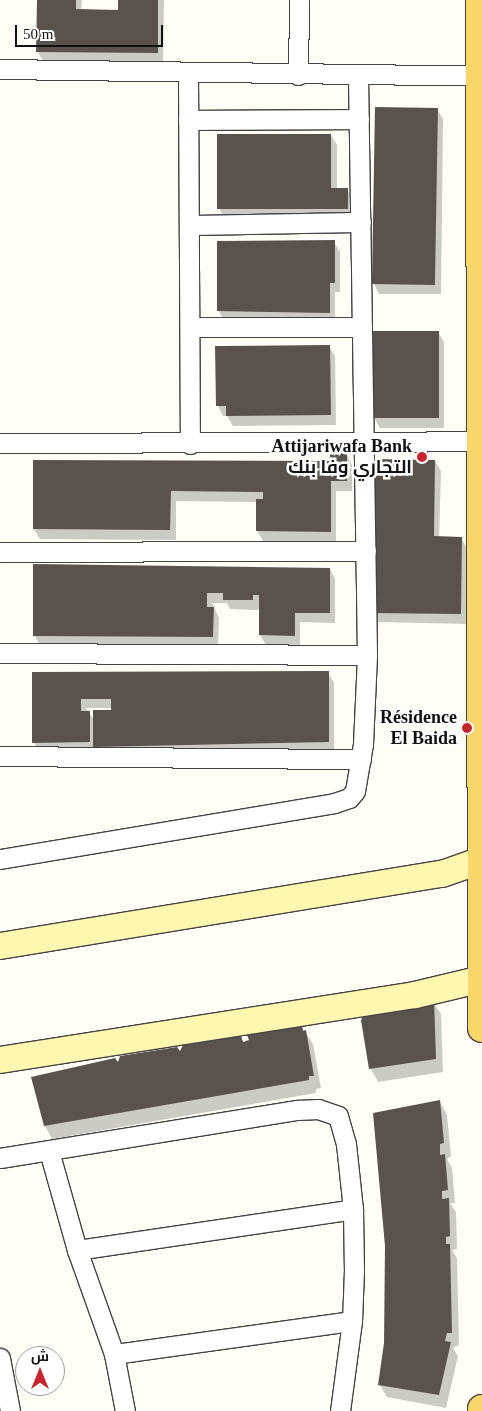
<!DOCTYPE html>
<meta charset="utf-8">
<style>
body{margin:0}
#map{position:relative;width:482px;height:1411px;overflow:hidden;background:#fffdf5;font-family:"Times New Roman",Cairo,serif}
div>[style]{position:absolute}
.shadow>*{inset:0;background:#0003}
.building>*{inset:0;background:#5a524d;transform-origin:0 0}
.roads{filter:drop-shadow(1px 0 #444) drop-shadow(-1px 0 #444) drop-shadow(0 1px #444) drop-shadow(0 -1px #444)}
.street>*{height:19px;margin:-9.5px;padding:0 9.5px;transform-origin:9.5px;border-radius:9.5px;background:#fff}
.secondary>*{height:26px;margin:-13px;padding:0 13px;transform-origin:13px;border-radius:13px;background:#fff6b0}
.primary>*{height:28px;margin:-14px;padding:0 14px;transform-origin:14px;border-radius:14px;background:#f9d66b}
.dots>*{width:14px;height:14px;translate:-50% -50%;box-sizing:border-box;border:2px solid #fff;border-radius:50%}
span{translate:-50% -50%;white-space:nowrap;text-align:center;line-height:1.15;-webkit-text-stroke:5px #fff;paint-order:stroke}
.poi-label{font-size:18px;color:#111;font-weight:700}
.right{translate:-100% -50%;text-align:right}
.north{position:absolute;left:15px;top:1346px;width:50px;height:50px;box-sizing:border-box;background:#fff;border:1px solid #a0a0a0;border-radius:50%;rotate:0deg;font-size:14px;font-weight:700;line-height:20px;text-align:center;color:#111}
.north::after{content:'';display:block;margin:auto;width:18px;height:22px;background:#c4262e;clip-path:polygon(50% 0,100% 100%,50% 72%,0 100%)}
.scale{position:absolute;left:15px;top:25px;width:148px;height:22px;box-sizing:border-box;border:2px solid #111;border-top:0;padding-left:6px;font-size:15px;line-height:18px;white-space:nowrap;color:#111;-webkit-text-stroke:4px #fff;paint-order:stroke}
</style>
<div id="map">
<div class="shadow">
<i style="clip-path:polygon(38px 0,82px 0,81px 11px,119px 11px,119px 0,164px 0,163px 63px,43px 61px,37px 51px)"></i>
<i style="clip-path:polygon(437px 109px,443px 119px,441px 294px,379px 294px,374px 284px)"></i>
<i style="clip-path:polygon(331px 135px,337px 145px,337px 189px,347px 189px,353px 199px,353px 218px,224px 218px,219px 208px)"></i>
<i style="clip-path:polygon(334px 242px,340px 252px,340px 292px,335px 292px,335px 323px,224px 320px,218px 310px)"></i>
<i style="clip-path:polygon(438px 332px,444px 342px,444px 428px,380px 428px,374px 418px)"></i>
<i style="clip-path:polygon(329px 346px,335px 356px,336px 425px,233px 426px,227px 416px,223px 416px,218px 406px,217px 348px)"></i>
<i style="clip-path:polygon(347px 455px,352px 465px,352px 491px,336px 491px,336px 541px,263px 541px,257px 531px,257px 502px,176px 501px,176px 540px,40px 539px,34px 529px,34px 461px,331px 462px)"></i>
<i style="clip-path:polygon(435px 461px,441px 471px,439px 538px,461px 538px,467px 548px,466px 624px,378px 622px,372px 612px)"></i>
<i style="clip-path:polygon(35px 566px,330px 569px,335px 579px,335px 623px,300px 622px,300px 645px,266px 645px,260px 635px,261px 605px,258px 610px,230px 609px,227px 603px,212px 603px,219px 618px,218px 646px,40px 645px,34px 635px)"></i>
<i style="clip-path:polygon(evenodd,33px 673px,328px 673px,334px 683px,334px 751px,39px 752px,34px 742px,33px 673px,86px 708px,112px 708px,112px 711px,94px 720px,86px 708px)"></i>
<i style="clip-path:polygon(433px 1002px,441px 1014px,443px 1072px,378px 1082px,371px 1069px,362px 1020px)"></i>
<i style="clip-path:polygon(301px 1026px,313px 1044px,321px 1088px,316px 1089px,316px 1093px,52px 1139px,45px 1126px,33px 1078px,180px 1053px,241px 1038px,244px 1043px)"></i>
<i style="clip-path:polygon(440px 1102px,447px 1115px,451px 1156px,447px 1159px,452px 1168px,455px 1203px,450px 1203px,456px 1212px,457px 1249px,452px 1250px,457px 1258px,459px 1345px,453px 1348px,458px 1356px,446px 1408px,387px 1397px,379px 1384px)"></i>
</div>
<div class="building">
<i style="clip-path:polygon(37px 0,76px 0,76px 9px,118px 10px,118px 0,158px 0,158px 53px,36px 52px)"></i>
<i style="left:375px;top:107px;width:63px;height:177px;rotate:1deg"></i>
<i style="clip-path:polygon(217px 134px,331px 134px,331px 188px,348px 188px,348px 209px,217px 209px)"></i>
<i style="clip-path:polygon(335px 240px,335px 283px,330px 283px,330px 313px,217px 311px,217px 241px)"></i>
<i style="left:373px;top:331px;width:66px;height:87px"></i>
<i style="clip-path:polygon(330px 345px,331px 415px,226px 416px,226px 406px,216px 406px,215px 346px)"></i>
<i style="clip-path:polygon(330px 453px,347px 453px,347px 481px,331px 481px,331px 532px,256px 531px,256px 499px,263px 499px,263px 492px,171px 491px,170px 530px,33px 529px,33px 460px,330px 461px)"></i>
<i style="clip-path:polygon(373px 459px,435px 460px,434px 536px,462px 537px,461px 614px,371px 613px)"></i>
<i style="clip-path:polygon(33px 564px,330px 568px,330px 613px,295px 613px,295px 636px,259px 635px,259px 595px,253px 595px,253px 600px,223px 600px,223px 593px,207px 593px,207px 607px,214px 607px,213px 637px,33px 636px)"></i>
<i style="clip-path:polygon(329px 671px,329px 742px,93px 747px,93px 710px,111px 710px,111px 699px,81px 699px,81px 711px,90px 711px,90px 742px,32px 743px,32px 672px)"></i>
<i style="clip-path:polygon(434px 1000px,436px 1059px,369px 1069px,361px 1020px,365px 1013px)"></i>
<i style="clip-path:polygon(302px 1025px,303px 1031px,306px 1030px,314px 1076px,309px 1076px,309px 1080px,44px 1126px,31px 1077px,115px 1058px,118px 1062px,120px 1056px,177px 1047px,180px 1051px,183px 1045px,241px 1036px,243px 1042px,249px 1040px,247px 1035px)"></i>
<i style="clip-path:polygon(440px 1100px,444px 1143px,440px 1144px,440px 1155px,445px 1154px,448px 1190px,442px 1191px,442px 1199px,449px 1198px,450px 1236px,446px 1237px,446px 1244px,450px 1244px,452px 1333px,447px 1333px,445px 1341px,451px 1342px,439px 1395px,378px 1385px,384px 1343px,385px 1246px,373px 1113px)"></i>
</div>
<div class="roads">
<div class="street">
<i style="left:0;top:69px;width:480px;rotate:0.8deg"></i>
<i style="left:188px;top:73px;width:371px;rotate:89.7deg"></i>
<i style="left:298px;top:75px;width:75px;rotate:-89.2deg"></i>
<i style="left:188px;top:120px;width:171px;rotate:-0.3deg"></i>
<i style="left:189px;top:225px;width:172px;rotate:-1deg"></i>
<i style="left:190px;top:327px;width:172px"></i>
<i style="left:0;top:443px;width:482px;rotate:-0.2deg"></i>
<i style="left:0;top:552px;width:366px;rotate:-0.2deg"></i>
<i style="left:0;top:653px;width:367px;rotate:0.3deg"></i>
<i style="left:0;top:756px;width:361px;rotate:0.5deg"></i>
<i style="left:0;top:859px;width:339px;rotate:-9.5deg"></i>
<i style="left:334px;top:803px;width:16px;rotate:-18deg"></i>
<i style="left:349px;top:798px;width:9px;rotate:-49deg"></i>
<i style="left:355px;top:791px;width:48px;rotate:-80.3deg"></i>
<i style="left:363px;top:744px;width:89px;rotate:-87.4deg"></i>
<i style="left:367px;top:655px;width:579px;rotate:-90.89deg"></i>
<i style="left:49px;top:1151px;width:103px;rotate:74.2deg"></i>
<i style="left:77px;top:1250px;width:110px;rotate:70.4deg"></i>
<i style="left:114px;top:1354px;width:58px;rotate:79.1deg"></i>
<i style="left:0;top:1158px;width:301px;rotate:-9.2deg"></i>
<i style="left:297px;top:1110px;width:21px;rotate:-3deg"></i>
<i style="left:318px;top:1109px;width:21px;rotate:19deg"></i>
<i style="left:338px;top:1116px;width:29px;rotate:74deg"></i>
<i style="left:346px;top:1144px;width:65px;rotate:83.9deg"></i>
<i style="left:353px;top:1209px;width:61px;rotate:89.1deg"></i>
<i style="left:354px;top:1270px;width:51px;rotate:92.2deg"></i>
<i style="left:352px;top:1321px;width:91px;rotate:97.6deg"></i>
<i style="left:77px;top:1250px;width:279px;rotate:-8.4deg"></i>
<i style="left:114px;top:1354px;width:240px;rotate:-7.9deg"></i>
<i style="left:0;top:1358px;width:54px;rotate:79.3deg"></i>
</div>
<div class="secondary">
<i style="left:0;top:946px;width:448px;rotate:-9.3deg"></i>
<i style="left:442px;top:874px;width:42px;rotate:-19.3deg"></i>
<i style="left:0;top:1060px;width:420px;rotate:-8.9deg"></i>
<i style="left:415px;top:995px;width:69px;rotate:-13.4deg"></i>
</div>
<div class="primary">
<i style="left:480px;top:0;width:1028px;rotate:89.89deg"></i>
<i style="left:482px;top:1411px;width:2px;rotate:-90deg"></i>
</div>
</div>
<div class="dots">
<i style="left:422px;top:457px;background:#c4262e"></i>
<i style="left:467px;top:728px;background:#c4262e"></i>
</div>
<div class="poi-label">
<span class="right" style="left:412px;top:457px">Attijariwafa Bank<br>التجاري وفا بنك</span>
<span class="right" style="left:457px;top:728px">Résidence<br>El Baida</span>
</div>
<div class="north">ش</div>
<div class="scale">50 m</div>
</div>
